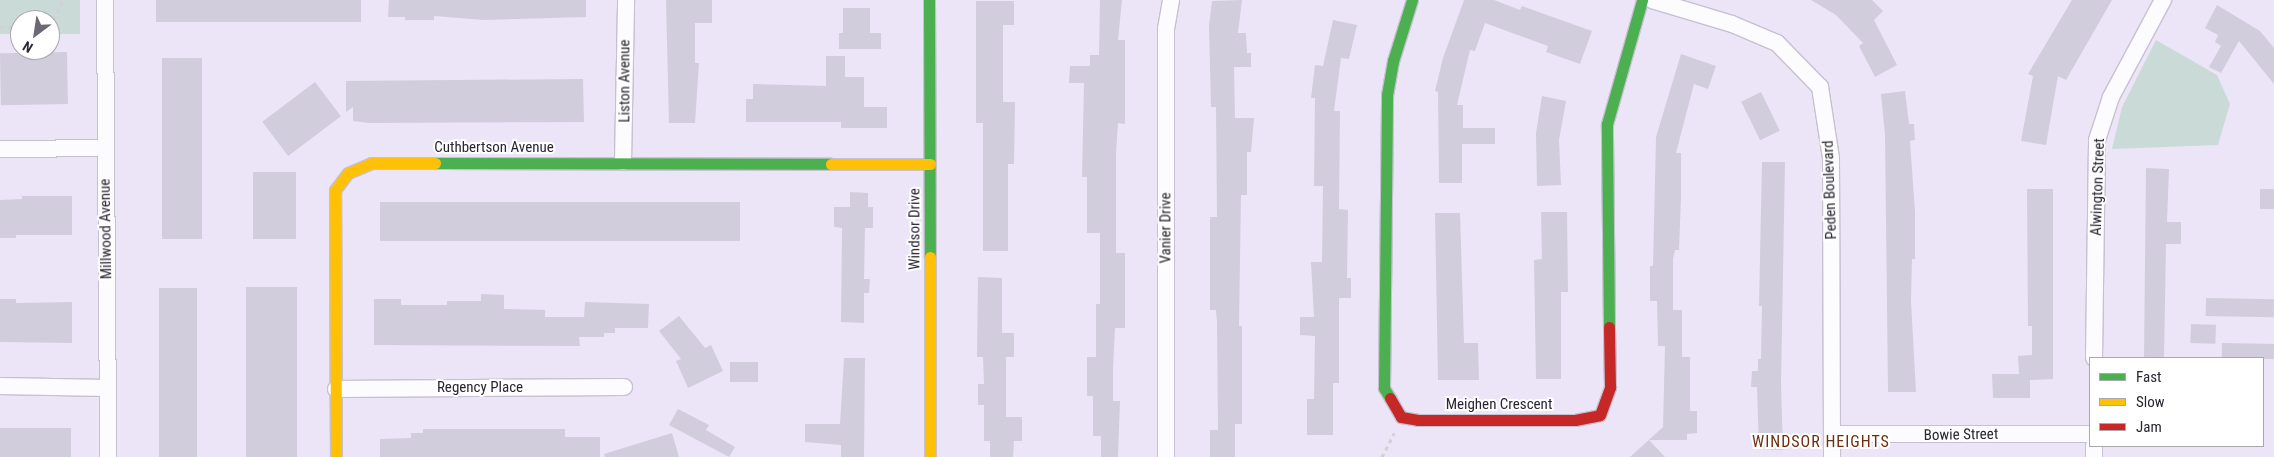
<!DOCTYPE html>
<style>
body{margin:0}
#map{position:relative;width:2274px;height:457px;overflow:hidden;background:#ebe5f7;font-family:"Roboto Condensed",sans-serif}
div>[style]{position:absolute}
.green>*{inset:0;background:#cadbd7}
.building>*{inset:0;background:#d2cddc;transform-origin:0 0}
.path>*{height:3px;margin-top:-1.5px;transform-origin:0;background:repeating-linear-gradient(90deg,#d2d0d5 0 4px,transparent 0 8px)}
.roads{filter:drop-shadow(1px 0 #c6c1d0) drop-shadow(-1px 0 #c6c1d0) drop-shadow(0 1px #c6c1d0) drop-shadow(0 -1px #c6c1d0)}
.street>*{height:16px;margin:-8px;padding:0 8px;transform-origin:8px;border-radius:8px;background:#fcfbfe}
.fast>*{height:11px;margin:-5.5px;padding:0 5.5px;transform-origin:5.5px;border-radius:5.5px;background:#4caf50}
.slow>*{height:11px;margin:-5.5px;padding:0 5.5px;transform-origin:5.5px;border-radius:5.5px;background:#ffc107}
.jam>*{height:11px;margin:-5.5px;padding:0 5.5px;transform-origin:5.5px;border-radius:5.5px;background:#c62828}
span{translate:-50% -50%;white-space:nowrap;text-align:center;line-height:1.15;-webkit-text-stroke:4px #fff;paint-order:stroke}
.street-label{font-size:15px;color:#292531}
.neighbourhood-label{font-size:16px;color:#6d2d0e;letter-spacing:1px}
.legend{position:absolute;left:2089px;top:357px;width:175px;height:90px;box-sizing:border-box;background:#fff;border:1px solid #a9a8ad;margin:0;padding:6px 9px;list-style:none;font-size:15px;color:#292531}
.legend li{display:flex;align-items:center;gap:10px;height:25px}
.legend b{width:25px;border:1px solid #a9a8ad}
.north{position:absolute;left:10px;top:10px;width:50px;height:50px;box-sizing:border-box;background:#fff;border:1px solid #a9a8ad;border-radius:50%;rotate:211deg;font-size:14px;font-weight:700;line-height:20px;text-align:center;color:#292531}
.north::after{content:'';display:block;margin:auto;width:18px;height:22px;background:#6d6876;clip-path:polygon(50% 0,100% 100%,50% 72%,0 100%)}
</style>
<div id="map">
<div class="green">
<i style="clip-path:polygon(0 0,80px 0,80px 34px,50px 34px,50px 20px,20px 20px,20px 34px,0 34px)"></i>
<i style="clip-path:polygon(2156px 40px,2217px 75px,2230px 104px,2218px 145px,2112px 149px,2122px 107px)"></i>
</div>
<div class="building">
<i style="left:156px;top:0;width:205px;height:22px"></i>
<i style="clip-path:polygon(389px 0,586px 0,586px 17px,484px 20px,434px 16px,434px 20px,405px 20px,405px 17px,388px 17px)"></i>
<i style="clip-path:polygon(666px 0,712px 0,712px 23px,695px 23px,695px 63px,699px 63px,695px 123px,669px 123px)"></i>
<i style="clip-path:polygon(1100px 0,1122px 0,1118px 40px,1125px 40px,1125px 124px,1118px 123px,1116px 153px,1116px 253px,1125px 253px,1125px 328px,1115px 328px,1113px 369px,1113px 401px,1120px 401px,1118px 457px,1101px 457px,1101px 436px,1093px 436px,1093px 396px,1087px 396px,1087px 357px,1096px 357px,1096px 304px,1100px 304px,1100px 233px,1087px 233px,1087px 177px,1082px 177px,1084px 83px,1069px 83px,1070px 66px,1090px 66px,1090px 55px,1099px 55px)"></i>
<i style="clip-path:polygon(1242px 0,1238px 33px,1246px 33px,1247px 53px,1251px 53px,1251px 67px,1234px 67px,1235px 118px,1254px 118px,1251px 152px,1247px 152px,1247px 195px,1241px 195px,1239px 326px,1242px 326px,1242px 424px,1235px 424px,1235px 457px,1210px 457px,1210px 430px,1218px 430px,1217px 322px,1216px 310px,1210px 310px,1210px 217px,1217px 217px,1216px 107px,1211px 107px,1209px 26px,1212px 1px)"></i>
<i style="clip-path:polygon(1464px 0,1494px 0,1520px 10px,1522px 6px,1592px 31px,1580px 64px,1546px 52px,1548px 46px,1485px 23px,1475px 51px,1470px 50px,1457px 105px,1463px 105px,1463px 128px,1495px 128px,1495px 144px,1462px 144px,1462px 183px,1439px 183px,1438px 92px,1435px 91px,1443px 58px)"></i>
<i style="clip-path:polygon(1811px 0,1872px 0,1883px 11px,1874px 20px,1897px 65px,1875px 77px,1859px 46px,1863px 43px,1836px 15px)"></i>
<i style="clip-path:polygon(2072px 0,2112px 0,2066px 80px,2058px 76px,2046px 145px,2021px 141px,2033px 76px,2028px 74px)"></i>
<i style="clip-path:polygon(976px 1px,1014px 1px,1014px 25px,1003px 25px,1003px 102px,1015px 102px,1014px 164px,1008px 164px,1008px 251px,983px 251px,983px 123px,976px 123px)"></i>
<i style="clip-path:polygon(2217px 5px,2260px 31px,2274px 48px,2274px 84px,2239px 41px,2221px 73px,2209px 67px,2221px 46px,2215px 42px,2218px 35px,2205px 28px)"></i>
<i style="clip-path:polygon(843px 8px,870px 8px,870px 33px,881px 33px,881px 49px,839px 49px,839px 33px,843px 33px)"></i>
<i style="clip-path:polygon(1333px 20px,1357px 25px,1349px 59px,1341px 58px,1334px 111px,1340px 111px,1339px 209px,1348px 210px,1347px 278px,1351px 278px,1351px 298px,1339px 298px,1339px 383px,1333px 383px,1333px 435px,1307px 435px,1307px 399px,1314px 399px,1315px 336px,1300px 335px,1300px 317px,1314px 317px,1311px 262px,1322px 262px,1323px 186px,1314px 186px,1315px 98px,1311px 98px,1315px 65px,1323px 66px)"></i>
<i style="left:67px;top:52px;width:52px;height:67px;rotate:89deg"></i>
<i style="clip-path:polygon(1681px 54px,1716px 66px,1708px 89px,1694px 84px,1676px 153px,1681px 153px,1681px 197px,1679px 250px,1675px 250px,1673px 259px,1673px 310px,1682px 310px,1682px 357px,1690px 357px,1690px 411px,1697px 411px,1697px 433px,1687px 434px,1687px 440px,1649px 440px,1665px 457px,1630px 457px,1663px 427px,1665px 346px,1658px 346px,1657px 301px,1650px 301px,1650px 266px,1653px 266px,1656px 137px)"></i>
<i style="clip-path:polygon(826px 56px,845px 56px,845px 77px,864px 77px,864px 107px,887px 107px,887px 128px,841px 128px,841px 122px,746px 122px,746px 99px,753px 99px,753px 84px,826px 86px)"></i>
<i style="left:162px;top:58px;width:40px;height:181px"></i>
<i style="clip-path:polygon(583px 79px,584px 122px,369px 123px,353px 121px,353px 107px,346px 112px,346px 81px)"></i>
<i style="left:315px;top:82px;width:43px;height:66px;rotate:53deg"></i>
<i style="clip-path:polygon(1905px 91px,1909px 124px,1914px 124px,1915px 140px,1910px 141px,1915px 212px,1915px 259px,1912px 259px,1911px 301px,1916px 392px,1888px 392px,1885px 135px,1881px 94px)"></i>
<i style="left:1761px;top:92px;width:43px;height:22px;rotate:64deg"></i>
<i style="clip-path:polygon(1542px 96px,1566px 101px,1559px 140px,1561px 185px,1537px 186px,1536px 133px)"></i>
<i style="clip-path:polygon(1762px 162px,1785px 162px,1781px 384px,1783px 450px,1759px 449px,1757px 387px,1751px 387px,1752px 371px,1758px 371px,1758px 359px,1761px 359px,1762px 306px,1759px 306px)"></i>
<i style="clip-path:polygon(2146px 168px,2169px 169px,2167px 222px,2181px 222px,2181px 244px,2166px 244px,2164px 358px,2144px 358px)"></i>
<i style="left:253px;top:172px;width:43px;height:67px"></i>
<i style="clip-path:polygon(2027px 189px,2053px 189px,2053px 379px,2030px 380px,2030px 398px,1993px 398px,1992px 374px,2019px 374px,2018px 356px,2032px 355px,2032px 326px,2028px 326px)"></i>
<i style="left:2260px;top:189px;width:14px;height:20px"></i>
<i style="clip-path:polygon(850px 192px,868px 193px,868px 207px,873px 207px,873px 228px,865px 228px,864px 279px,870px 279px,869px 293px,864px 293px,864px 323px,841px 322px,842px 228px,834px 227px,834px 207px,850px 207px)"></i>
<i style="clip-path:polygon(22px 196px,72px 196px,72px 235px,16px 235px,16px 238px,0 238px,0 200px,22px 199px)"></i>
<i style="left:740px;top:202px;width:39px;height:360px;rotate:90deg"></i>
<i style="clip-path:polygon(1541px 212px,1567px 212px,1568px 292px,1561px 292px,1561px 379px,1536px 379px,1534px 260px,1542px 259px)"></i>
<i style="clip-path:polygon(1435px 213px,1460px 213px,1464px 343px,1478px 343px,1479px 380px,1438px 380px)"></i>
<i style="clip-path:polygon(978px 277px,1002px 278px,1002px 333px,1014px 333px,1014px 357px,1006px 357px,1006px 417px,1022px 417px,1022px 441px,1014px 441px,1013px 457px,990px 457px,990px 441px,984px 441px,984px 405px,978px 405px,978px 384px,984px 384px,983px 357px,977px 357px)"></i>
<i style="left:246px;top:287px;width:51px;height:170px"></i>
<i style="left:159px;top:288px;width:38px;height:169px"></i>
<i style="clip-path:polygon(481px 294px,504px 295px,504px 309px,545px 310px,545px 317px,584px 317px,585px 302px,649px 304px,648px 328px,615px 328px,615px 333px,604px 333px,604px 337px,579px 337px,580px 346px,374px 345px,374px 299px,401px 299px,401px 305px,447px 305px,447px 301px,481px 301px)"></i>
<i style="left:2206px;top:298px;width:68px;height:18px;rotate:1deg"></i>
<i style="clip-path:polygon(0 299px,16px 299px,16px 303px,72px 302px,72px 343px,0 342px)"></i>
<i style="clip-path:polygon(679px 316px,705px 348px,711px 345px,723px 371px,688px 388px,676px 361px,681px 359px,659px 331px)"></i>
<i style="left:2191px;top:324px;width:25px;height:19px;rotate:2deg"></i>
<i style="left:2222px;top:343px;width:52px;height:15px;rotate:1deg"></i>
<i style="clip-path:polygon(844px 358px,865px 358px,864px 457px,841px 457px,841px 445px,805px 442px,805px 424px,840px 424px)"></i>
<i style="left:730px;top:362px;width:28px;height:20px"></i>
<i style="clip-path:polygon(678px 409px,709px 425px,706px 430px,735px 447px,729px 457px,669px 425px)"></i>
<i style="left:0;top:428px;width:71px;height:29px"></i>
<i style="clip-path:polygon(423px 429px,565px 429px,565px 437px,600px 437px,600px 457px,380px 457px,380px 439px,411px 438px,411px 433px,423px 433px)"></i>
<i style="clip-path:polygon(672px 433px,679px 457px,605px 457px,604px 454px)"></i>
</div>
<div class="path">
<i style="left:0;top:27px;width:20px"></i>
<i style="left:50px;top:27px;width:30px;rotate:-64deg"></i>
<i style="left:1382px;top:457px;width:27px;rotate:-63deg"></i>
</div>
<div class="roads">
<div class="street">
<i style="left:105px;top:0;width:457px;rotate:89.6deg"></i>
<i style="left:1652px;top:0;width:84px;rotate:16.7deg"></i>
<i style="left:1732px;top:24px;width:49px;rotate:22.9deg"></i>
<i style="left:1777px;top:43px;width:62px;rotate:45.7deg"></i>
<i style="left:1820px;top:87px;width:72px;rotate:81.2deg"></i>
<i style="left:1831px;top:158px;width:299px;rotate:89.8deg"></i>
<i style="left:0;top:149px;width:105px;rotate:-0.5deg"></i>
<i style="left:623px;top:162px;width:162px;rotate:-88.9deg"></i>
<i style="left:2094px;top:358px;width:218px;rotate:-89.2deg"></i>
<i style="left:2097px;top:140px;width:45px;rotate:-72deg"></i>
<i style="left:2111px;top:97px;width:110px;rotate:-61.8deg"></i>
<i style="left:0;top:386px;width:107px;rotate:1.1deg"></i>
<i style="left:336px;top:389px;width:288px;rotate:-0.4deg"></i>
<i style="left:1832px;top:434px;width:258px"></i>
<i style="left:2094px;top:446px;width:11px;rotate:90deg"></i>
<i style="left:1166px;top:457px;width:428px;rotate:-90deg"></i>
<i style="left:1166px;top:29px;width:29px;rotate:-80deg"></i>
</div>
<div class="fast">
<i style="left:929px;top:0;width:257px;rotate:89.8deg"></i>
<i style="left:435px;top:163px;width:396px;rotate:0.1deg"></i>
<i style="left:1609px;top:327px;width:203px;rotate:-90.6deg"></i>
<i style="left:1607px;top:124px;width:129px;rotate:-74.2deg"></i>
<i style="left:1390px;top:398px;width:12px;rotate:-121deg"></i>
<i style="left:1384px;top:388px;width:293px;rotate:-89.4deg"></i>
<i style="left:1387px;top:95px;width:35px;rotate:-80deg"></i>
<i style="left:1393px;top:61px;width:64px;rotate:-72.7deg"></i>
</div>
<div class="slow">
<i style="left:831px;top:164px;width:99px"></i>
<i style="left:930px;top:257px;width:200px;rotate:90deg"></i>
<i style="left:336px;top:457px;width:267px;rotate:-90.2deg"></i>
<i style="left:335px;top:190px;width:21px;rotate:-53deg"></i>
<i style="left:348px;top:173px;width:25px;rotate:-23deg"></i>
<i style="left:371px;top:163px;width:64px"></i>
</div>
<div class="jam">
<i style="left:1390px;top:398px;width:22px;rotate:60deg"></i>
<i style="left:1401px;top:417px;width:17px;rotate:10deg"></i>
<i style="left:1418px;top:420px;width:157px"></i>
<i style="left:1575px;top:420px;width:25px;rotate:-11deg"></i>
<i style="left:1600px;top:415px;width:30px;rotate:-70deg"></i>
<i style="left:1610px;top:387px;width:60px;rotate:-91deg"></i>
</div>
</div>
<div class="street-label">
<span style="left:625px;top:81px;rotate:-90deg">Liston Avenue</span>
<span style="left:494px;top:148px">Cuthbertson Avenue</span>
<span style="left:2098px;top:187px;rotate:-88deg">Alwington Street</span>
<span style="left:1830px;top:190px;rotate:-92deg">Peden Boulevard</span>
<span style="left:1166px;top:228px;rotate:-90deg">Vanier Drive</span>
<span style="left:106px;top:229px;rotate:-91deg">Millwood Avenue</span>
<span style="left:915px;top:229px;rotate:-90deg">Windsor Drive</span>
<span style="left:480px;top:388px">Regency Place</span>
<span style="left:1499px;top:405px">Meighen Crescent</span>
<span style="left:1961px;top:435px;rotate:-1deg">Bowie Street</span>
</div>
<div class="neighbourhood-label">
<span style="left:1821px;top:442px">WINDSOR HEIGHTS</span>
</div>
<ul class="legend">
<li><b style="height:6px;background:#4caf50"></b>Fast</li>
<li><b style="height:6px;background:#ffc107"></b>Slow</li>
<li><b style="height:6px;background:#c62828"></b>Jam</li>
</ul>
<div class="north">N</div>
</div>
